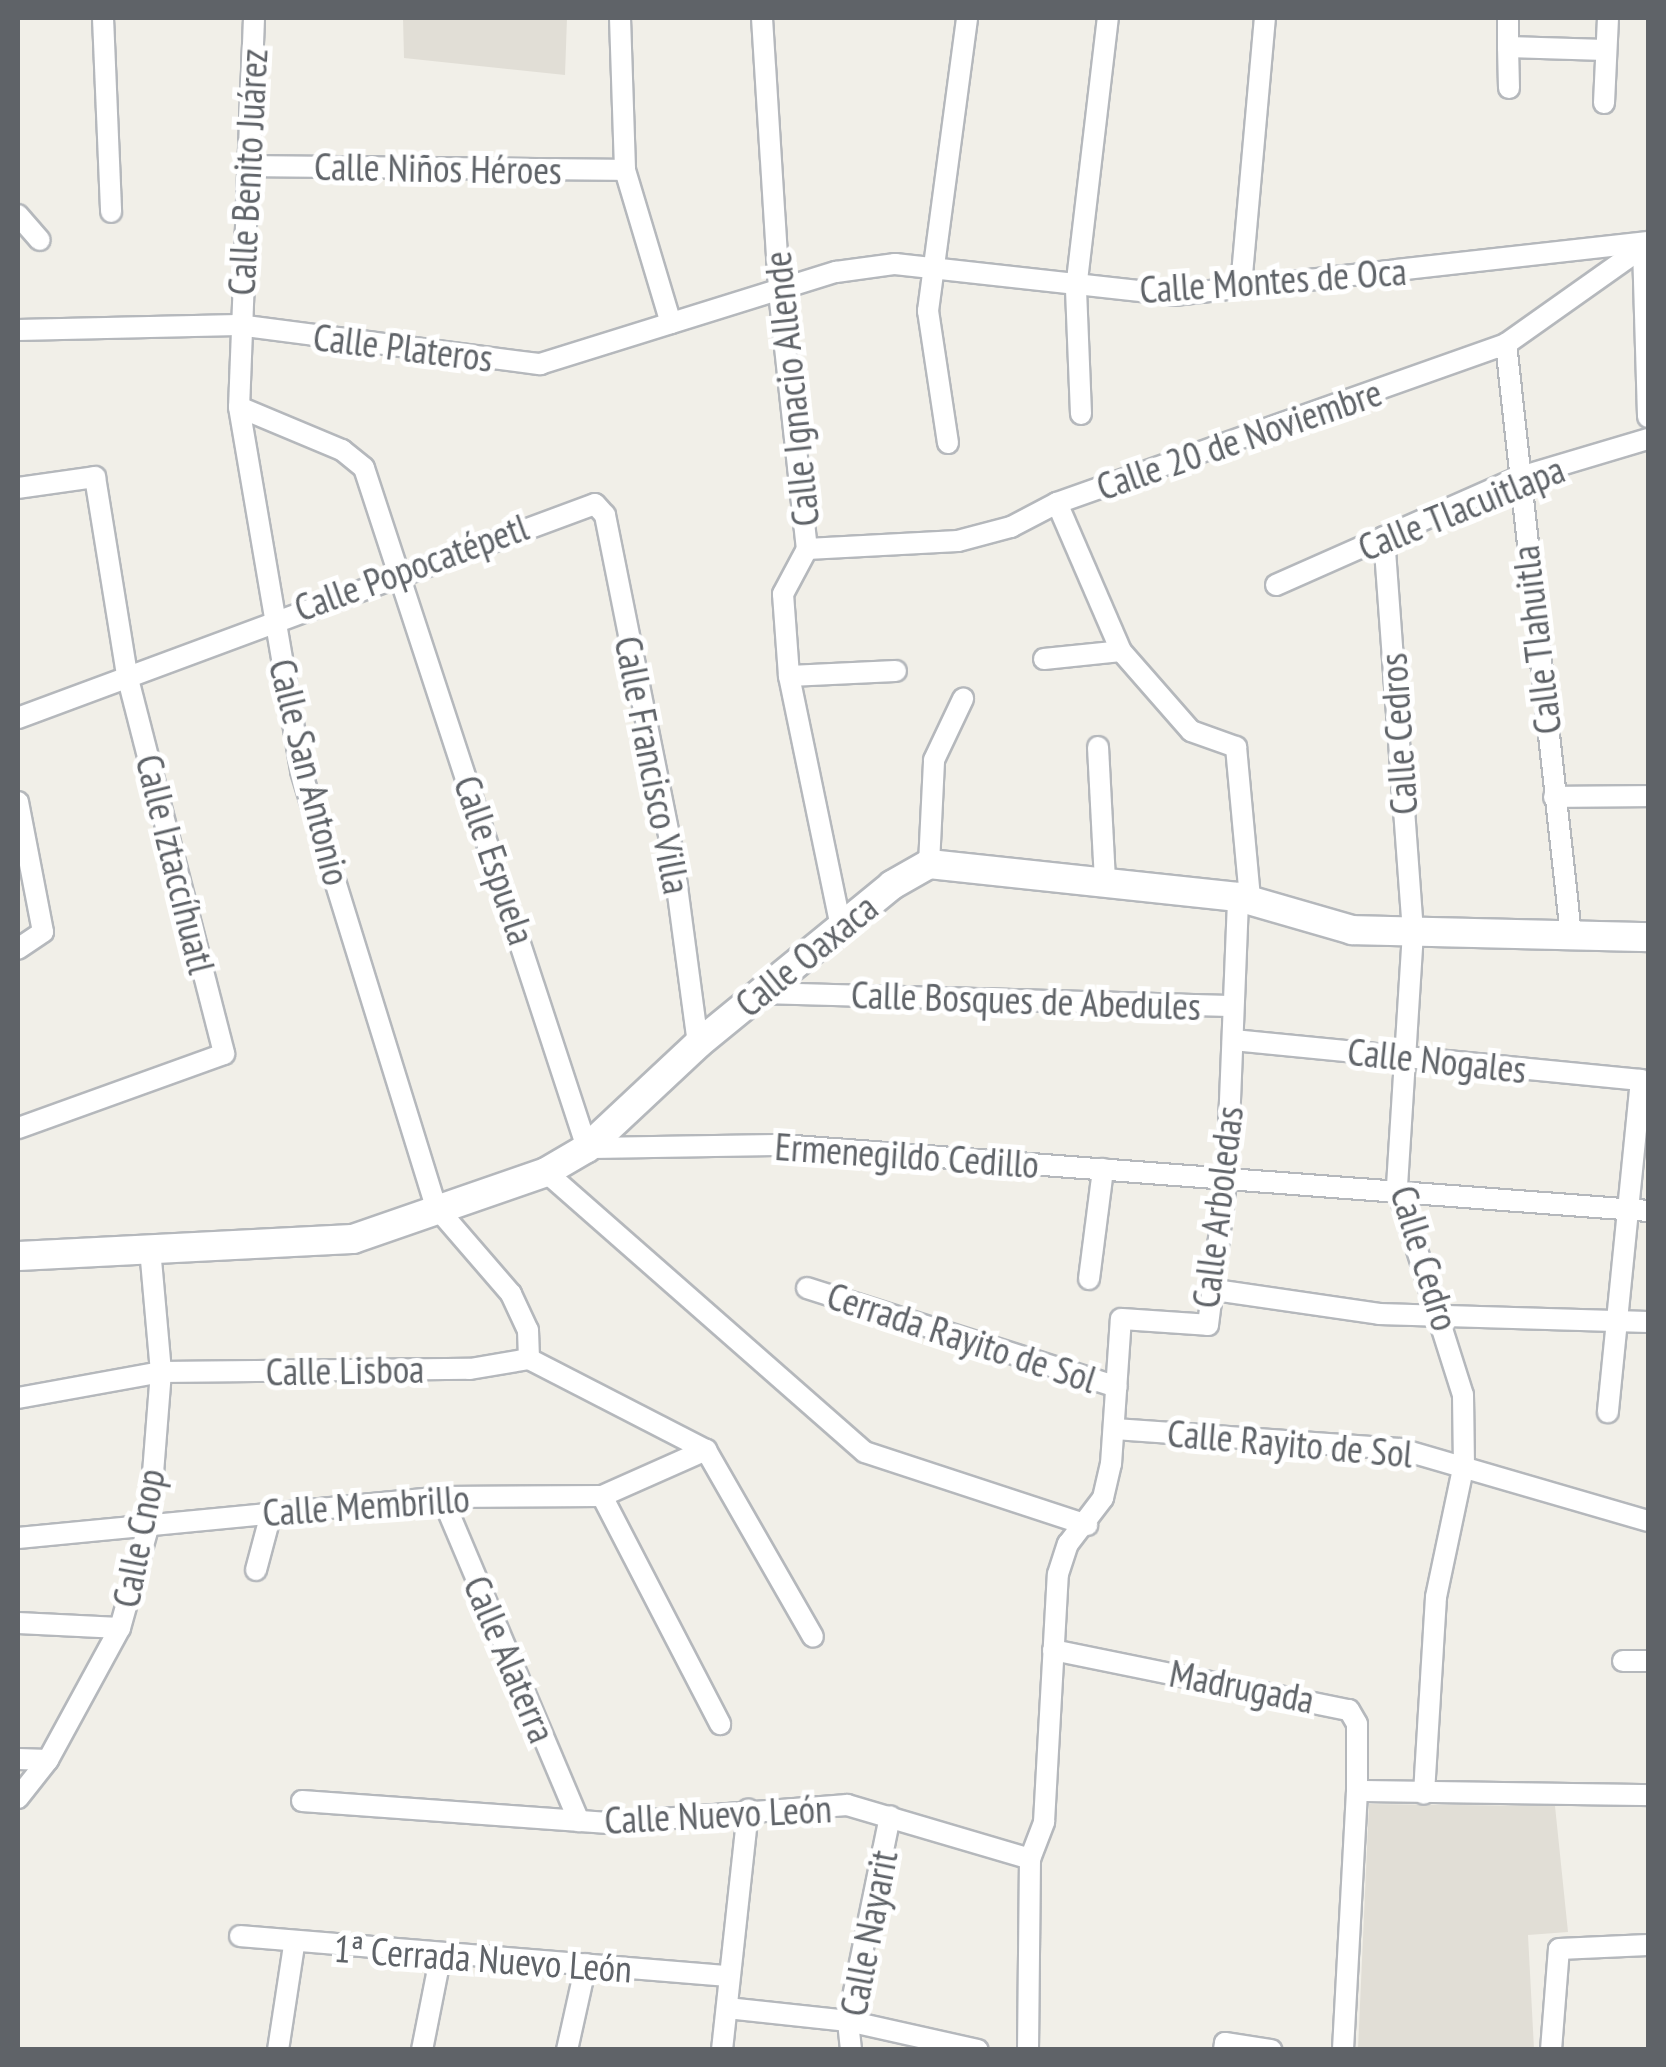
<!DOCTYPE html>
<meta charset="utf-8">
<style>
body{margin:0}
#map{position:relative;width:1666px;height:2067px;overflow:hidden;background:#f1efe8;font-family:"PT Sans Narrow",sans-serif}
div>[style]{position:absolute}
.education>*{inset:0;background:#e1ded6}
.roads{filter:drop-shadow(2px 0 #b5b8bc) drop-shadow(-2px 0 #b5b8bc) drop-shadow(0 2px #b5b8bc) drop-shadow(0 -2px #b5b8bc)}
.street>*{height:20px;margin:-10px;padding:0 10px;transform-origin:10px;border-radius:10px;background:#fff}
.secondary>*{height:28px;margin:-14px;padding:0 14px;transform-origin:14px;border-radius:14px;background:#fff}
span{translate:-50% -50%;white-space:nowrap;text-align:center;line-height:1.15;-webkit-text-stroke:10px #fff;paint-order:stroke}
.street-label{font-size:38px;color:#5f6368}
.frame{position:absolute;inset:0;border:20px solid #5f6368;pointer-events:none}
</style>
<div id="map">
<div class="education">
<i style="clip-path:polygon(403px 18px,567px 18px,565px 75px,404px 58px)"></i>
<i style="clip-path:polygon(1369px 1804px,1555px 1806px,1568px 1932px,1528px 1935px,1534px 2049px,1358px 2049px)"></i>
</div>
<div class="roads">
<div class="street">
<i style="left:103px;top:18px;width:194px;rotate:87.6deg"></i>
<i style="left:254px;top:18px;width:389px;rotate:92.2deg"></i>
<i style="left:239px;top:407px;width:369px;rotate:80.3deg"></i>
<i style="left:301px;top:771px;width:456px;rotate:72.8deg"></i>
<i style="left:436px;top:1207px;width:115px;rotate:49.2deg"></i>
<i style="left:511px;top:1294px;width:40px;rotate:65deg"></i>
<i style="left:528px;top:1330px;width:29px;rotate:88deg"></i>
<i style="left:529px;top:1359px;width:199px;rotate:27.2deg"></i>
<i style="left:620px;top:18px;width:152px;rotate:88.1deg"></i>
<i style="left:625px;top:170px;width:160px;rotate:73.3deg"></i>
<i style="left:762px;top:18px;width:275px;rotate:86.4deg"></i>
<i style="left:779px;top:292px;width:259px;rotate:83.8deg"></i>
<i style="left:807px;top:549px;width:51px;rotate:118.1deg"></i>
<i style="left:783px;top:594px;width:82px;rotate:85.8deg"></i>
<i style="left:789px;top:676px;width:257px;rotate:78.3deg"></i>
<i style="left:1508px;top:47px;width:29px;rotate:-90deg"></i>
<i style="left:1509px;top:88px;width:41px;rotate:-91.4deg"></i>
<i style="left:1508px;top:47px;width:97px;rotate:1.8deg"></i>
<i style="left:1604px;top:103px;width:85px;rotate:-87.3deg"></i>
<i style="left:251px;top:166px;width:374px;rotate:0.6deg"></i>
<i style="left:18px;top:215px;width:33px;rotate:49deg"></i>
<i style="left:1643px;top:247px;width:170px;rotate:88.3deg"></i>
<i style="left:1241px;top:286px;width:269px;rotate:-84.9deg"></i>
<i style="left:18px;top:330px;width:220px;rotate:-1.3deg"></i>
<i style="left:238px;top:325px;width:305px;rotate:7.4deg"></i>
<i style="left:540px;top:364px;width:310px;rotate:-17.3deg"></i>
<i style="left:836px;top:272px;width:60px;rotate:-7.7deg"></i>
<i style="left:895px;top:264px;width:281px;rotate:6.3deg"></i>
<i style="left:1174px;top:295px;width:477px;rotate:-6.4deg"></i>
<i style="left:1506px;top:344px;width:595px;rotate:83.72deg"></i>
<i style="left:239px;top:407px;width:112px;rotate:22.7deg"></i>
<i style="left:342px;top:450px;width:28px;rotate:39deg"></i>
<i style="left:364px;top:468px;width:716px;rotate:71.84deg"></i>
<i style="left:587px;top:1148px;width:194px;rotate:-0.9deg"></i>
<i style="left:781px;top:1145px;width:870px;rotate:4.35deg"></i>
<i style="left:1081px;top:414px;width:125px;rotate:-92.3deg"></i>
<i style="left:1076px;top:289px;width:273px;rotate:-83.3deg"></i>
<i style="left:948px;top:443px;width:134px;rotate:-98.6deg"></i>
<i style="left:928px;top:311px;width:296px;rotate:-82.4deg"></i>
<i style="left:18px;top:488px;width:78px;rotate:-8.1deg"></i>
<i style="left:95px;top:477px;width:201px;rotate:80.8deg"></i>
<i style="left:127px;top:675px;width:391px;rotate:75.6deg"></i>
<i style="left:224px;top:1054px;width:219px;rotate:160.2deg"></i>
<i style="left:1057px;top:503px;width:161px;rotate:66.6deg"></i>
<i style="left:1121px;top:651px;width:106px;rotate:48.8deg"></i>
<i style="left:1191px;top:731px;width:48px;rotate:19.6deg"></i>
<i style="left:1236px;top:747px;width:153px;rotate:84.7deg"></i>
<i style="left:1384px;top:537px;width:396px;rotate:85.8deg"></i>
<i style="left:1413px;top:932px;width:256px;rotate:93.6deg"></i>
<i style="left:1397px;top:1187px;width:218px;rotate:72.4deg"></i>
<i style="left:1463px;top:1395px;width:69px;rotate:89.2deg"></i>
<i style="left:1464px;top:1464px;width:136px;rotate:101.9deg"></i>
<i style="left:1436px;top:1597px;width:197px;rotate:93.5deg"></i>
<i style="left:807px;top:549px;width:151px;rotate:-3deg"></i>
<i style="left:958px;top:541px;width:55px;rotate:-14.8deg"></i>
<i style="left:1011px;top:527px;width:52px;rotate:-27.6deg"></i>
<i style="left:1057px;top:503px;width:476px;rotate:-19.5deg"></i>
<i style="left:1506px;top:344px;width:163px;rotate:-35.3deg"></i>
<i style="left:1276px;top:585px;width:264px;rotate:-23.9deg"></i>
<i style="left:1517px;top:478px;width:137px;rotate:-16.6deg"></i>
<i style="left:1044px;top:659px;width:77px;rotate:-5.9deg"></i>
<i style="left:789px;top:676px;width:107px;rotate:-2.7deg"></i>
<i style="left:18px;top:718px;width:615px;rotate:-20.35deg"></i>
<i style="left:595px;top:504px;width:15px;rotate:48deg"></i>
<i style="left:605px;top:515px;width:341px;rotate:78.7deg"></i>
<i style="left:672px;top:849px;width:197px;rotate:82.4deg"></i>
<i style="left:1098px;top:747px;width:133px;rotate:87deg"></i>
<i style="left:1554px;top:797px;width:94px;rotate:-0.6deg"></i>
<i style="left:18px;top:802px;width:132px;rotate:79.1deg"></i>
<i style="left:43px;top:932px;width:30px;rotate:146deg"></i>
<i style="left:929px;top:864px;width:104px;rotate:-87.2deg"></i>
<i style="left:934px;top:760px;width:68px;rotate:-64.6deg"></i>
<i style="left:762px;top:993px;width:467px;rotate:1.6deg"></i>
<i style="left:1233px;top:1040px;width:410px;rotate:5.6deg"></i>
<i style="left:1641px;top:1080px;width:334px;rotate:95.7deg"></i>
<i style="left:546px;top:1172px;width:424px;rotate:41.3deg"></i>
<i style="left:865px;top:1452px;width:234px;rotate:18.2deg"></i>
<i style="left:1089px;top:1279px;width:111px;rotate:-82.7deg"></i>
<i style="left:807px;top:1288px;width:325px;rotate:17.7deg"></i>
<i style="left:1215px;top:1290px;width:166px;rotate:8.3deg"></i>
<i style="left:1379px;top:1314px;width:269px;rotate:1.7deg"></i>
<i style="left:18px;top:1398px;width:145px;rotate:-10.3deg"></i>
<i style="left:161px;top:1372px;width:309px;rotate:-0.6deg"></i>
<i style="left:470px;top:1369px;width:60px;rotate:-9.6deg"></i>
<i style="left:1114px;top:1429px;width:287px;rotate:4deg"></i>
<i style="left:1400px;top:1449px;width:258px;rotate:16.2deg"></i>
<i style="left:706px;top:1450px;width:215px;rotate:60.2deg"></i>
<i style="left:602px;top:1496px;width:257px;rotate:62.6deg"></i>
<i style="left:442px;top:1497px;width:352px;rotate:67.1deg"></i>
<i style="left:18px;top:1538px;width:426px;rotate:-5.5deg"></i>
<i style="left:442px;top:1497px;width:160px;rotate:-0.4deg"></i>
<i style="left:602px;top:1496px;width:114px;rotate:-23.9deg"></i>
<i style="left:256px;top:1570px;width:62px;rotate:-75.1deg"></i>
<i style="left:18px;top:1623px;width:102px;rotate:2.8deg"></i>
<i style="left:1053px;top:1650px;width:302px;rotate:11.5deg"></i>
<i style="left:1349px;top:1710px;width:16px;rotate:60deg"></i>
<i style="left:1357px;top:1724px;width:67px;rotate:90deg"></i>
<i style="left:1357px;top:1791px;width:259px;rotate:93.1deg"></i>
<i style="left:1623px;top:1661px;width:25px"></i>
<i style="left:18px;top:1759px;width:30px;rotate:2deg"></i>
<i style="left:1357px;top:1791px;width:291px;rotate:0.8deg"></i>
<i style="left:18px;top:1798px;width:48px;rotate:-51.7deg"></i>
<i style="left:48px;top:1760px;width:150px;rotate:-61.4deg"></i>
<i style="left:120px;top:1628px;width:108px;rotate:-74.4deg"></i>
<i style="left:149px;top:1524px;width:152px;rotate:-85.5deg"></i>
<i style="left:161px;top:1372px;width:123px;rotate:-95.1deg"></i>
<i style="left:302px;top:1801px;width:307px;rotate:4.1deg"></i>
<i style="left:608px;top:1823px;width:240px;rotate:-4.3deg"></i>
<i style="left:847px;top:1805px;width:191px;rotate:16.4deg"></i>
<i style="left:240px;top:1936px;width:489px;rotate:4.7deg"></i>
<i style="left:727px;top:2008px;width:122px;rotate:6.1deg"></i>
<i style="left:848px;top:2021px;width:133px;rotate:12.6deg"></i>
<i style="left:278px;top:2050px;width:105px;rotate:-81.3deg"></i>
<i style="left:422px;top:2050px;width:98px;rotate:-78.8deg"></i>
<i style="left:567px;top:2050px;width:88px;rotate:-77.5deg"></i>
<i style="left:722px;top:2050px;width:242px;rotate:-83.8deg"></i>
<i style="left:851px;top:2050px;width:29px;rotate:-96deg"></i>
<i style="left:848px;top:2021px;width:209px;rotate:-78.4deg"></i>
<i style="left:1028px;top:2050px;width:191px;rotate:-89.4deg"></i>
<i style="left:1030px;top:1859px;width:40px;rotate:-69deg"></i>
<i style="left:1044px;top:1822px;width:248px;rotate:-86.8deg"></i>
<i style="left:1058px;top:1574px;width:32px;rotate:-72deg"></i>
<i style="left:1068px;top:1544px;width:58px;rotate:-52.7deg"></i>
<i style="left:1103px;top:1498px;width:35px;rotate:-77deg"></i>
<i style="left:1111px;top:1464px;width:145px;rotate:-86.1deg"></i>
<i style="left:1121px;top:1319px;width:87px;rotate:3.9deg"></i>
<i style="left:1208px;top:1325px;width:151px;rotate:-82.8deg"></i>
<i style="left:1227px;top:1175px;width:278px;rotate:-87.7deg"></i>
<i style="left:1224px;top:2050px;width:7px;rotate:-82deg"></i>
<i style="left:1225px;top:2043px;width:47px;rotate:8.7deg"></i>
<i style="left:1551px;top:2050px;width:101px;rotate:-85.5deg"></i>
<i style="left:1559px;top:1949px;width:89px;rotate:-2.6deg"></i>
</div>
<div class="secondary">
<i style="left:18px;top:1256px;width:335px;rotate:-2.9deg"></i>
<i style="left:353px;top:1239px;width:204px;rotate:-19.1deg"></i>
<i style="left:546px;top:1172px;width:48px;rotate:-30.3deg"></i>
<i style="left:587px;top:1148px;width:152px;rotate:-43.1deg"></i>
<i style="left:698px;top:1044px;width:251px;rotate:-39.3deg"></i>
<i style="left:892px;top:885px;width:43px;rotate:-29.6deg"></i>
<i style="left:929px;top:864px;width:311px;rotate:6.1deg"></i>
<i style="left:1238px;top:897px;width:119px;rotate:16.1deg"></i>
<i style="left:1352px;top:930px;width:296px;rotate:1.4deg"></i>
</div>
</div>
<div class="street-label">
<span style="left:438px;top:168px;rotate:1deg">Calle Niños Héroes</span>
<span style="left:247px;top:172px;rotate:-87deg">Calle Benito Juárez</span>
<span style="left:1273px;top:280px;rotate:-4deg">Calle Montes de Oca</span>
<span style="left:403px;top:347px;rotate:7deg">Calle Plateros</span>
<span style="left:791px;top:389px;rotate:-96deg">Calle Ignacio Allende</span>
<span style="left:1239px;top:439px;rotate:-19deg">Calle 20 de Noviembre</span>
<span style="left:1461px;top:508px;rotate:-22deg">Calle Tlacuitlapa</span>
<span style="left:411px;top:567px;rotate:-20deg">Calle Popocatépetl</span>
<span style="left:1536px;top:640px;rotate:-97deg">Calle Tlahuitla</span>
<span style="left:1398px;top:734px;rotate:-94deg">Calle Cedros</span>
<span style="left:653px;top:765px;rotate:79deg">Calle Francisco Villa</span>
<span style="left:310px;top:772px;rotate:76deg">Calle San Antonio</span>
<span style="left:495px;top:860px;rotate:71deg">Calle Espuela</span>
<span style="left:176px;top:864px;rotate:76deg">Calle Iztaccíhuatl</span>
<span style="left:806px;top:955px;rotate:-39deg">Calle Oaxaca</span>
<span style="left:1026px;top:1000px;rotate:2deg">Calle Bosques de Abedules</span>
<span style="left:1437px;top:1060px;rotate:6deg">Calle Nogales</span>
<span style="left:907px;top:1155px;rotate:4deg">Ermenegildo Cedillo</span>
<span style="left:1217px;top:1207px;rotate:-83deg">Calle Arboledas</span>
<span style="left:1425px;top:1258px;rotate:73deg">Calle Cedro</span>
<span style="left:962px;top:1337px;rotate:18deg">Cerrada Rayito de Sol</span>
<span style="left:345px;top:1370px;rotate:-1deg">Calle Lisboa</span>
<span style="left:1290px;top:1443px;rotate:5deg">Calle Rayito de Sol</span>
<span style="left:366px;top:1505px;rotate:-4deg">Calle Membrillo</span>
<span style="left:138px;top:1538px;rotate:-79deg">Calle Cnop</span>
<span style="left:510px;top:1659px;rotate:67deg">Calle Alaterra</span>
<span style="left:1242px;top:1686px;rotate:11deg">Madrugada</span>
<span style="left:718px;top:1814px;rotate:-3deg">Calle Nuevo León</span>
<span style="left:868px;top:1933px;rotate:-79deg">Calle Nayarit</span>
<span style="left:483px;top:1958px;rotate:4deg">1ª Cerrada Nuevo León</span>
</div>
<div class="frame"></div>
</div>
